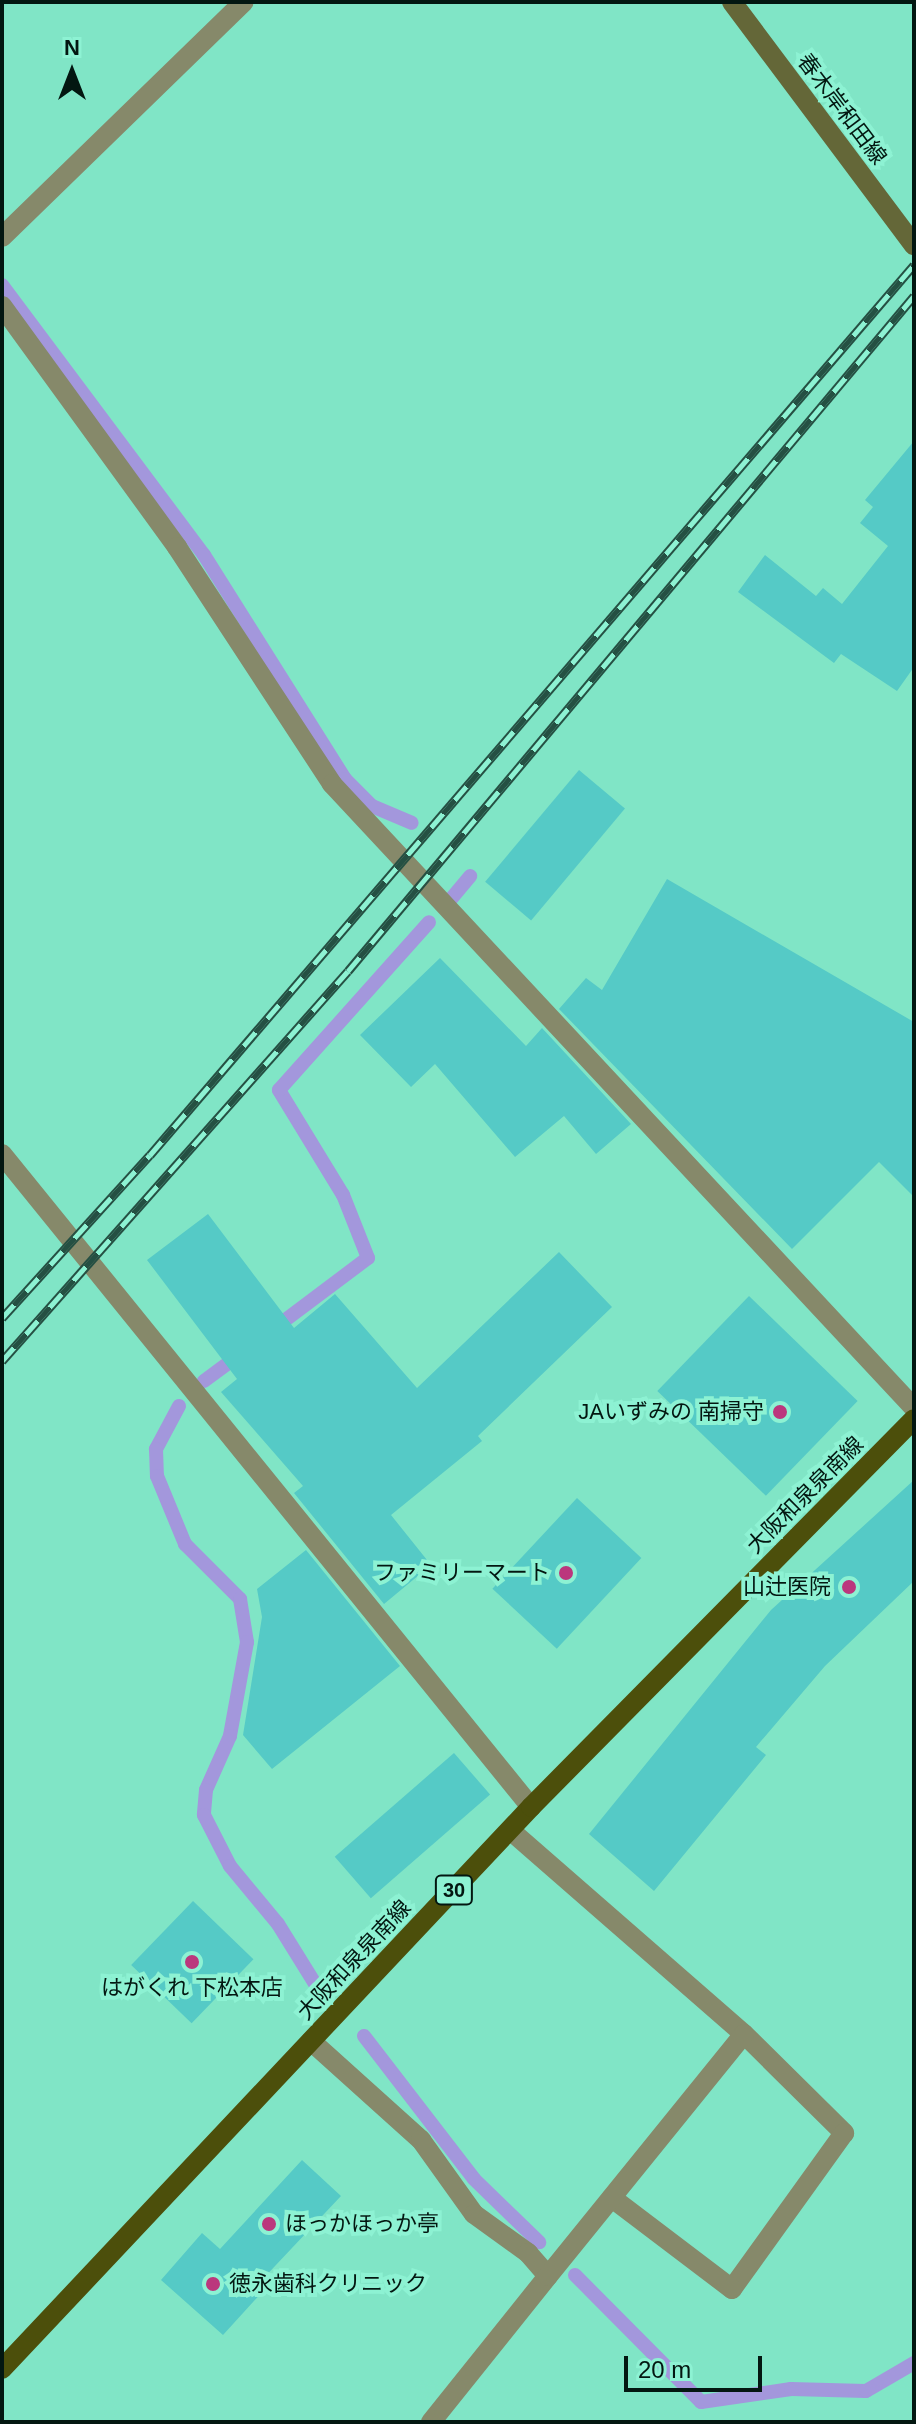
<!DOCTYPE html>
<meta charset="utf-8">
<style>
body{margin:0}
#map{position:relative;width:916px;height:2424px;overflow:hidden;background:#80e5c6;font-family:Helvetica,"Noto Sans JP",sans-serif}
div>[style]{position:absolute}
.stream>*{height:14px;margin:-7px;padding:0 7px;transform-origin:7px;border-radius:7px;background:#a397dc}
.building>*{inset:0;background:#55cac6;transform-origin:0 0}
.street>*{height:20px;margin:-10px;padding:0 10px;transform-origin:10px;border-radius:10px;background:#86896a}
.secondary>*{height:20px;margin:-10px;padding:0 10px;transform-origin:10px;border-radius:10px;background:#646738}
.primary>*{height:20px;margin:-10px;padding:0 10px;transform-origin:10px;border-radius:10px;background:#4c4f0b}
.rail>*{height:9px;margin-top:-4.5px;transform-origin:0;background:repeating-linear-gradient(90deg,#8df2d3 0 18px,#255043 0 36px);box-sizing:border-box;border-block:2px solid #255043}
.dots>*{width:22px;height:22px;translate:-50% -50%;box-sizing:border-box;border:4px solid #8df2d3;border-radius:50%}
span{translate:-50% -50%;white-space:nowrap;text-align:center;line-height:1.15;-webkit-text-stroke:8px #8df2d3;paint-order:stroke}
.shield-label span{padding:2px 6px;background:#8df2d3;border:2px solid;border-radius:6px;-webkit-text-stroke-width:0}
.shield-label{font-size:20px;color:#031711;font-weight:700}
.street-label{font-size:22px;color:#031711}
.poi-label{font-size:22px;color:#031711}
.right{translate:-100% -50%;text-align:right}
.left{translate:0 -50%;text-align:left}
.frame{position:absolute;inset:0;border:4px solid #031711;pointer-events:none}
.north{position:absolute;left:32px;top:32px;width:80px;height:80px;-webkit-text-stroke:6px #8df2d3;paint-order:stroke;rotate:0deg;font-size:22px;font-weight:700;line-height:32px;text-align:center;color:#031711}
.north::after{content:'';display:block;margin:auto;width:28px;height:36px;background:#031711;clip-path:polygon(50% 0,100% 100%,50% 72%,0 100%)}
.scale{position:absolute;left:624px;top:2356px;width:138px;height:36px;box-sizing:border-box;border:4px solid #031711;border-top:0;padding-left:10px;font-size:24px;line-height:28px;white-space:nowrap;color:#031711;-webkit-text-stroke:6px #8df2d3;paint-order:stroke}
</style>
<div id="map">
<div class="stream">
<i style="left:2px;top:285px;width:337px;rotate:53.2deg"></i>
<i style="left:204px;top:555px;width:265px;rotate:57.8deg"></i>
<i style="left:345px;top:779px;width:38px;rotate:45deg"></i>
<i style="left:372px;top:806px;width:43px;rotate:23deg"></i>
<i style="left:451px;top:899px;width:30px;rotate:-50deg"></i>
<i style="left:272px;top:1330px;width:120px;rotate:-36.9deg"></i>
<i style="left:368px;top:1258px;width:68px;rotate:-111.6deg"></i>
<i style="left:343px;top:1195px;width:123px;rotate:-121.4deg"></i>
<i style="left:279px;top:1090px;width:225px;rotate:-48.2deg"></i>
<i style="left:204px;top:1381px;width:44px;rotate:-36.6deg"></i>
<i style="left:179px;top:1406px;width:49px;rotate:118.1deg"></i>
<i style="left:156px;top:1449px;width:27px;rotate:88deg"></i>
<i style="left:157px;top:1476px;width:74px;rotate:67.6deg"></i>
<i style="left:185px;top:1544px;width:78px;rotate:45deg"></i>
<i style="left:240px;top:1599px;width:44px;rotate:80.8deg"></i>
<i style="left:247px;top:1642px;width:96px;rotate:100.3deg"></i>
<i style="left:230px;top:1736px;width:59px;rotate:114deg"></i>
<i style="left:206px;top:1790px;width:25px;rotate:95deg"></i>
<i style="left:204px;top:1815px;width:57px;rotate:63deg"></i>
<i style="left:230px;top:1866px;width:75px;rotate:50.4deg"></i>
<i style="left:278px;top:1924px;width:78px;rotate:58.2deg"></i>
<i style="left:364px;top:2036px;width:180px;rotate:52.4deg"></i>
<i style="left:474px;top:2179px;width:91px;rotate:44.1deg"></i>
<i style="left:575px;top:2275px;width:179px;rotate:45.2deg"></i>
<i style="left:701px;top:2402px;width:91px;rotate:-8.2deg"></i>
<i style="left:791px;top:2389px;width:75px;rotate:1.5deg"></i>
<i style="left:866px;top:2391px;width:56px;rotate:-30.3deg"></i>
</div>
<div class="building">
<i style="clip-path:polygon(914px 441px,914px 667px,897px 691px,841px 654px,834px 663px,738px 592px,765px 555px,816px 596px,823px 588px,842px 604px,888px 546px,860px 523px,873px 507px,865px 500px)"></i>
<i style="left:579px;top:770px;width:60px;height:146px;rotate:40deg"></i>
<i style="clip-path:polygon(667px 879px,914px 1022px,914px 1197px,879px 1162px,792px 1249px,559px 1009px,586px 978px,602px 990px)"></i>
<i style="clip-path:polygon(440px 958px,526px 1046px,542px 1028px,631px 1124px,596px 1154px,564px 1116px,515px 1157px,435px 1064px,411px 1087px,360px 1035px)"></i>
<i style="clip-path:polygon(208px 1214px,294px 1328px,335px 1294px,417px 1388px,559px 1252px,612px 1307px,478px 1436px,482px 1441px,391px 1515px,431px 1565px,384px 1604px,294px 1493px,303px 1486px,221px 1392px,237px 1379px,147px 1260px)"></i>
<i style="left:749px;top:1296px;width:151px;height:132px;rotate:44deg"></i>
<i style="clip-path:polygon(914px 1480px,914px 1581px,825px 1666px,756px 1747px,766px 1755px,654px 1891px,589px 1834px,771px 1610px)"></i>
<i style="left:577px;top:1498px;width:88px;height:124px;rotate:43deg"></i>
<i style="clip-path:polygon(306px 1550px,400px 1666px,272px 1769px,243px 1735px,262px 1617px,257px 1589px)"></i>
<i style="left:454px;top:1753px;width:55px;height:158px;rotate:49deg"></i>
<i style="left:193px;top:1901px;width:84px;height:89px;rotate:44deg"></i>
<i style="clip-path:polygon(302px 2160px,341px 2196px,259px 2283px,265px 2289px,223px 2335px,161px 2280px,202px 2233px,220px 2249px)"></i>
</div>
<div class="street">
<i style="left:2px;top:237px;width:337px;rotate:-44.2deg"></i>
<i style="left:2px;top:306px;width:298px;rotate:54deg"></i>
<i style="left:177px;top:547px;width:283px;rotate:56.8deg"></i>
<i style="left:332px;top:784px;width:853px;rotate:46.99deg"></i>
<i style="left:2px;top:1154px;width:840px;rotate:50.99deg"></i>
<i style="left:510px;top:1830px;width:310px;rotate:41.1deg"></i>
<i style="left:744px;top:2034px;width:141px;rotate:44.7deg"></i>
<i style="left:844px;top:2133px;width:192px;rotate:125.7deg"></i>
<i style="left:732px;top:2289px;width:151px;rotate:-142.8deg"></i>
<i style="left:311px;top:2041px;width:148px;rotate:42deg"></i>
<i style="left:421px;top:2140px;width:91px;rotate:54.4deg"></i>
<i style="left:474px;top:2214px;width:67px;rotate:35.8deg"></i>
<i style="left:528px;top:2253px;width:30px;rotate:49deg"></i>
<i style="left:548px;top:2276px;width:187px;rotate:128.7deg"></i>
<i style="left:548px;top:2276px;width:311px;rotate:-51deg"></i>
</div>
<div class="secondary">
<i style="left:732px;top:2px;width:304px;rotate:53.2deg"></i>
</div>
<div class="primary">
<i style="left:2px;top:2369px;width:772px;rotate:-46.73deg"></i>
<i style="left:531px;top:1807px;width:545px;rotate:-45.37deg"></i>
</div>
<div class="rail">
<i style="left:2px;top:1318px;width:220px;rotate:-47.8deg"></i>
<i style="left:150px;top:1155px;width:1173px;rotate:-49.36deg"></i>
<i style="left:2px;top:1361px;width:521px;rotate:-48.42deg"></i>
<i style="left:348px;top:971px;width:881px;rotate:-50.02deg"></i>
</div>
<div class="dots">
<i style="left:780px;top:1412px;background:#bb377d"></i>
<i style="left:566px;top:1573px;background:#bb377d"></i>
<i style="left:849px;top:1587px;background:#bb377d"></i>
<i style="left:192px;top:1962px;background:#bb377d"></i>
<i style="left:269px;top:2224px;background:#bb377d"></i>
<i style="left:213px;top:2284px;background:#bb377d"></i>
</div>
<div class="shield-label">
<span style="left:454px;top:1890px">30</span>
</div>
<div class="street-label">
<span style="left:842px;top:109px;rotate:53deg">春木岸和田線</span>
<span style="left:805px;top:1495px;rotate:-45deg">大阪和泉泉南線</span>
<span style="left:354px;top:1960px;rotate:-47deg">大阪和泉泉南線</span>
</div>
<div class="poi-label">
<span class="right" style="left:764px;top:1412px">JAいずみの 南掃守</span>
<span class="right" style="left:550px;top:1573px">ファミリーマート</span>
<span class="right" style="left:831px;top:1587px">山辻医院</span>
<span style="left:192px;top:1988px">はがくれ 下松本店</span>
<span class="left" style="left:285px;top:2224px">ほっかほっか亭</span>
<span class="left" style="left:229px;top:2284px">徳永歯科クリニック</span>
</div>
<div class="frame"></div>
<div class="north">N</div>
<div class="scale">20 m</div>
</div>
